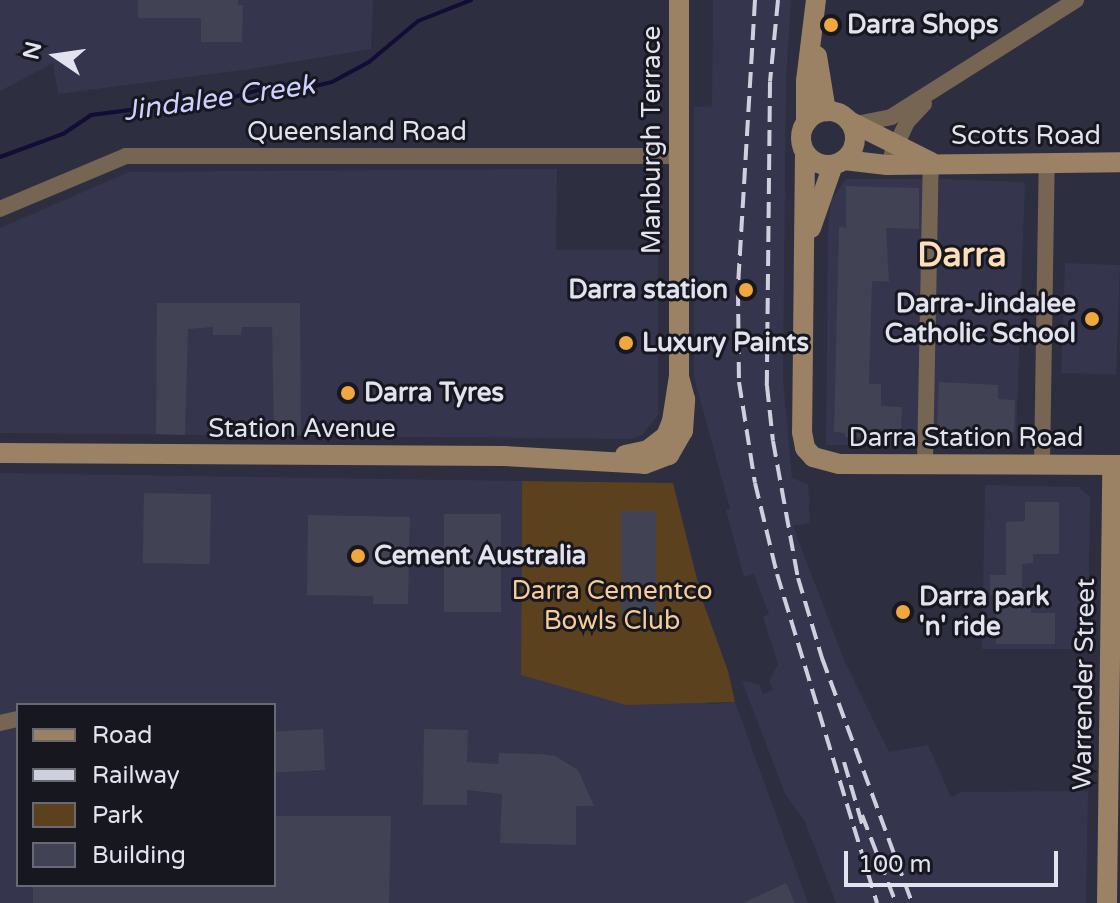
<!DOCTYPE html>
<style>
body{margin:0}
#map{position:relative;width:1120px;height:903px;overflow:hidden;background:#2d2e40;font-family:"Varela Round",sans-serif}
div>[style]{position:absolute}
.built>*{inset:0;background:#35354d;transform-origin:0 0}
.green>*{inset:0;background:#5b411e}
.stream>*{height:4px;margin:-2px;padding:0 2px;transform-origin:2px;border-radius:2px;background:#120c36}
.building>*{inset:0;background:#414254;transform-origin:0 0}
.street>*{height:16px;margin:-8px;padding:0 8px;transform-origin:8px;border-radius:8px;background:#756552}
.secondary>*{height:20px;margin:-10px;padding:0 10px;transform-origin:10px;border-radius:10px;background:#9b8264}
.secondary>.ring{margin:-10px;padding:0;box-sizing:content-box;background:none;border:20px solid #9b8264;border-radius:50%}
.rail>*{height:4px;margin-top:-2px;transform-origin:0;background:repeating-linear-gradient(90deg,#cfd0dd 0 16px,transparent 0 24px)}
.dots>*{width:22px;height:22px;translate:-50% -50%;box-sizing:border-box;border:4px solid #17171f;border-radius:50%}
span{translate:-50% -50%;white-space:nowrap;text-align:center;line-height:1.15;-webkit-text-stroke:6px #17171f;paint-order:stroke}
.poi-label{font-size:26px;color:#e2e3ef;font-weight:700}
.left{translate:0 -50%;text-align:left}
.right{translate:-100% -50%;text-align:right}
.street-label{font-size:26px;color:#e2e3ef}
.park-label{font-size:26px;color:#f8cc96}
.water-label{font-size:28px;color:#ced0ff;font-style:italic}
.district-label{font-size:34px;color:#fddeb8;font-weight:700}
.legend{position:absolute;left:16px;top:703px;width:260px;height:184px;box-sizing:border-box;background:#17171f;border:2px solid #686972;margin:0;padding:10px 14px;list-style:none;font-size:24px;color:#e2e3ef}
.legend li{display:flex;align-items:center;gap:16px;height:40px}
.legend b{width:40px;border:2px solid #686972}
.north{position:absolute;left:16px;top:16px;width:80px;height:80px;-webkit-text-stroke:6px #17171f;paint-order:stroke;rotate:283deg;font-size:22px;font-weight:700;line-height:32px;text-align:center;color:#e2e3ef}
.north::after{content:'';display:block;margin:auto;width:28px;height:36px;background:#e2e3ef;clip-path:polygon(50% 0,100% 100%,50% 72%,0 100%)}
.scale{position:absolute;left:844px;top:851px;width:214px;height:36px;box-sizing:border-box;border:4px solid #e2e3ef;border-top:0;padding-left:10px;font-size:24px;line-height:28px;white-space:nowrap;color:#e2e3ef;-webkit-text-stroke:6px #17171f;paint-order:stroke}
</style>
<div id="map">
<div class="built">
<i style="clip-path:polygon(0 0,373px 0,371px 49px,250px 69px,58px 94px,53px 63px,0 91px)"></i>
<i style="clip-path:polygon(713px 0,791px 0,786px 78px,783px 380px,792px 478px,808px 484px,810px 523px,793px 526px,844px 660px,889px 752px,928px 745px,951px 797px,961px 792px,1088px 791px,1086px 903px,836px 903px,805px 822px,785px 794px,742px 681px,759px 684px,763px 694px,773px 690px,769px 681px,778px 664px,763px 617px,769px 614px,754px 574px,744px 577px,726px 510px,730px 509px,694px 377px,694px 107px,712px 106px)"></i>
<i style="clip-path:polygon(557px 169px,556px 250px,658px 250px,658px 415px,642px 435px,631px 439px,0 433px,0 228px,129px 172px)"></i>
<i style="clip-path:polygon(846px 179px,925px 179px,918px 445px,826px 445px,828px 231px,831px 200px)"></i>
<i style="left:1025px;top:182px;width:260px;height:86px;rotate:92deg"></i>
<i style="left:1065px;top:263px;width:55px;height:110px;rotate:2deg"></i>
<i style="clip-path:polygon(evenodd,0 473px,522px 481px,521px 675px,712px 704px,735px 702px,808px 903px,0 903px,0 473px,18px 705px,274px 705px,274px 885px,18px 885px,18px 705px)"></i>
<i style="clip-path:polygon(985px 485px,1079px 487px,1090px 497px,1088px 649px,982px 649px)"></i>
</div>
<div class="green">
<i style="clip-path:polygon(522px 481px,673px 483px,702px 599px,728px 671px,735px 702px,626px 705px,521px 675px)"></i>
</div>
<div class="stream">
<i style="left:0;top:157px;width:67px;rotate:-20.1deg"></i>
<i style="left:63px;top:134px;width:34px;rotate:-34deg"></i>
<i style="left:91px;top:115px;width:71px;rotate:-7.3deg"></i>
<i style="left:161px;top:106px;width:45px;rotate:-1.3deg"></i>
<i style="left:206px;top:105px;width:66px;rotate:-15.9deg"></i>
<i style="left:269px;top:87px;width:46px;rotate:-1.2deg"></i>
<i style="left:315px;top:86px;width:17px;rotate:-13deg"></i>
<i style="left:332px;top:82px;width:42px;rotate:-28.4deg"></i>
<i style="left:369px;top:62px;width:64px;rotate:-39.9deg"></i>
<i style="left:418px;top:21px;width:57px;rotate:-21.6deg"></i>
</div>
<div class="building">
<i style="clip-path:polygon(138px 0,238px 0,238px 5px,243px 5px,242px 42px,201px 42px,201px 18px,138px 18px)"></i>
<i style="clip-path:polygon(846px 186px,919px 188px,919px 229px,886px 228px,889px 282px,872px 281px,869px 384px,881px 384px,881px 406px,902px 407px,901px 438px,845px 437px,845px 433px,834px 432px,839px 227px,846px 228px)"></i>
<i style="clip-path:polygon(157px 303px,300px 303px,301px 436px,274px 435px,272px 327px,242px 327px,241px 335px,213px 335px,213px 327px,188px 329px,185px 435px,156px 434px)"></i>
<i style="clip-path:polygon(939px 382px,998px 385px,998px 399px,1015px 400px,1014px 432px,937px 429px)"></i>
<i style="left:144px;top:493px;width:67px;height:70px;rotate:1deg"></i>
<i style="clip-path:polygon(1025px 502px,1059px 502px,1059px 554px,1033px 554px,1033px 563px,1022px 564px,1022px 598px,1031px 598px,1031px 613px,1055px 613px,1055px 644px,996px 644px,996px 595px,990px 595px,990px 575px,1006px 575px,1006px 522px,1025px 521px)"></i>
<i style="left:621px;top:511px;width:35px;height:106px"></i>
<i style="left:444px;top:514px;width:57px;height:98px"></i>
<i style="clip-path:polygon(308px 515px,410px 517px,408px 604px,373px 604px,373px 596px,307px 595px)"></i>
<i style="left:323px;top:729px;width:41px;height:49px;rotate:87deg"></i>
<i style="clip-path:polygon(424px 729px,468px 730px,467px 762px,498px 764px,499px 753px,541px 754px,555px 756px,578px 770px,594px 806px,576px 806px,576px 845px,500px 843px,502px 794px,467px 790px,467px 805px,423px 805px)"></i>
<i style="clip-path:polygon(274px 816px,391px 816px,389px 903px,33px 903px,33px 885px,274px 885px)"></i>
<i style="clip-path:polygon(786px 883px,795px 903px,743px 903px)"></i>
</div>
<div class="street">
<i style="left:856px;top:124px;width:36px;rotate:-11deg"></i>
<i style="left:891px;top:117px;width:219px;rotate:-32.3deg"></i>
<i style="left:892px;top:154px;width:35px;rotate:-65deg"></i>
<i style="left:907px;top:122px;width:25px;rotate:-47deg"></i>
<i style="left:0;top:209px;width:137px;rotate:-22.8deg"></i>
<i style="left:126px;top:156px;width:551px"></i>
<i style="left:925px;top:463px;width:301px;rotate:-88.9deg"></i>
<i style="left:1042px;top:464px;width:302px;rotate:-89.1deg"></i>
<i style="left:0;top:723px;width:18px;rotate:-13deg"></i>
</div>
<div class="secondary">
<i style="left:817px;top:56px;width:56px;rotate:80.7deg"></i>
<i class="ring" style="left:801px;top:111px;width:34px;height:34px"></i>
<i style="left:849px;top:121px;width:92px;rotate:26.6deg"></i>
<i style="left:806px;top:123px;width:42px;rotate:-90deg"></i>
<i style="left:806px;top:81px;width:82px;rotate:-83deg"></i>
<i style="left:805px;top:153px;width:279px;rotate:90.6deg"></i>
<i style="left:802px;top:432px;width:16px;rotate:79deg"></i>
<i style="left:805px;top:448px;width:12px;rotate:48deg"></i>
<i style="left:813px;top:457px;width:27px;rotate:15deg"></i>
<i style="left:839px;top:464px;width:281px;rotate:0.2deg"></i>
<i style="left:844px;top:160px;width:43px;rotate:6.6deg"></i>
<i style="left:887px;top:165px;width:233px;rotate:-0.7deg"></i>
<i style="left:811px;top:228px;width:67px;rotate:-70.8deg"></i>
<i style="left:0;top:453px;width:504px;rotate:0.34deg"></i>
<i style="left:504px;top:456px;width:141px;rotate:3.2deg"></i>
<i style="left:645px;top:464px;width:26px;rotate:-21deg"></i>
<i style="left:669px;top:455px;width:28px;rotate:-60deg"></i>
<i style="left:683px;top:431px;width:32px;rotate:-86deg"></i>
<i style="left:685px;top:399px;width:24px;rotate:-105deg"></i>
<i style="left:625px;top:455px;width:24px;rotate:-12deg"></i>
<i style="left:648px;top:450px;width:23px;rotate:-38deg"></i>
<i style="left:666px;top:436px;width:16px;rotate:-68deg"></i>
<i style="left:672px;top:421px;width:46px;rotate:-81.2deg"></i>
<i style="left:679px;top:376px;width:376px;rotate:-90deg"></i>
<i style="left:1107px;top:903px;width:438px;rotate:-89.3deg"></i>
</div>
<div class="rail">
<i style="left:755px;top:0;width:290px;rotate:93.4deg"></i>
<i style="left:738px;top:290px;width:92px;rotate:89.4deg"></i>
<i style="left:739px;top:382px;width:102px;rotate:81deg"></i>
<i style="left:755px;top:483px;width:94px;rotate:76.4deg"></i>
<i style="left:777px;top:574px;width:344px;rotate:73.1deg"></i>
<i style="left:778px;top:0;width:82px;rotate:95.6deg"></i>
<i style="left:770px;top:82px;width:304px;rotate:90.6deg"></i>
<i style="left:767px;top:386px;width:55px;rotate:83.8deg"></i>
<i style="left:773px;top:441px;width:139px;rotate:79.7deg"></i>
<i style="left:798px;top:578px;width:84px;rotate:73.3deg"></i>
<i style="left:822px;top:658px;width:261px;rotate:69.8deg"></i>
<i style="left:844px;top:762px;width:68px;rotate:73.7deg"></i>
<i style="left:862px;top:815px;width:94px;rotate:68.9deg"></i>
</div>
<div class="dots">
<i style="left:831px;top:25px;background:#efa73e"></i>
<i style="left:746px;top:290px;background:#efa73e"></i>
<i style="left:1092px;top:319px;background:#efa73e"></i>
<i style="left:626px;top:343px;background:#efa73e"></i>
<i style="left:348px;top:393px;background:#efa73e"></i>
<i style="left:358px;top:556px;background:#efa73e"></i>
<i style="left:903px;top:612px;background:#efa73e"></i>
</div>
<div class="poi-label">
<span class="left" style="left:847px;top:25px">Darra Shops</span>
<span class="right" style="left:728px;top:290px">Darra station</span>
<span class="right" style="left:1076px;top:319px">Darra-Jindalee<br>Catholic School</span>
<span class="left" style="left:642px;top:343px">Luxury Paints</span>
<span class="left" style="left:364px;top:393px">Darra Tyres</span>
<span class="left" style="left:374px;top:556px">Cement Australia</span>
<span class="left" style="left:919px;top:612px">Darra park<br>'n' ride</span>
</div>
<div class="street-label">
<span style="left:357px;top:132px">Queensland Road</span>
<span style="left:1026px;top:136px">Scotts Road</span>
<span style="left:652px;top:140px;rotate:-90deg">Manburgh Terrace</span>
<span style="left:302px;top:429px">Station Avenue</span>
<span style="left:966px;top:438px">Darra Station Road</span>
<span style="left:1084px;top:684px;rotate:-89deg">Warrender Street</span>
</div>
<div class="park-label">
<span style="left:612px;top:606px">Darra Cementco<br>Bowls Club</span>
</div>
<div class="water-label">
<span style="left:219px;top:98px;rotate:-8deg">Jindalee Creek</span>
</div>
<div class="district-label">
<span style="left:962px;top:256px">Darra</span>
</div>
<ul class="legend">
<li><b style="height:10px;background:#9b8264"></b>Road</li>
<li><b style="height:10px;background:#cfd0dd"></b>Railway</li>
<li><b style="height:22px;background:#5b411e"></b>Park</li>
<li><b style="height:22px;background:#414254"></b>Building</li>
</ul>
<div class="north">N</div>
<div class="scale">100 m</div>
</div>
